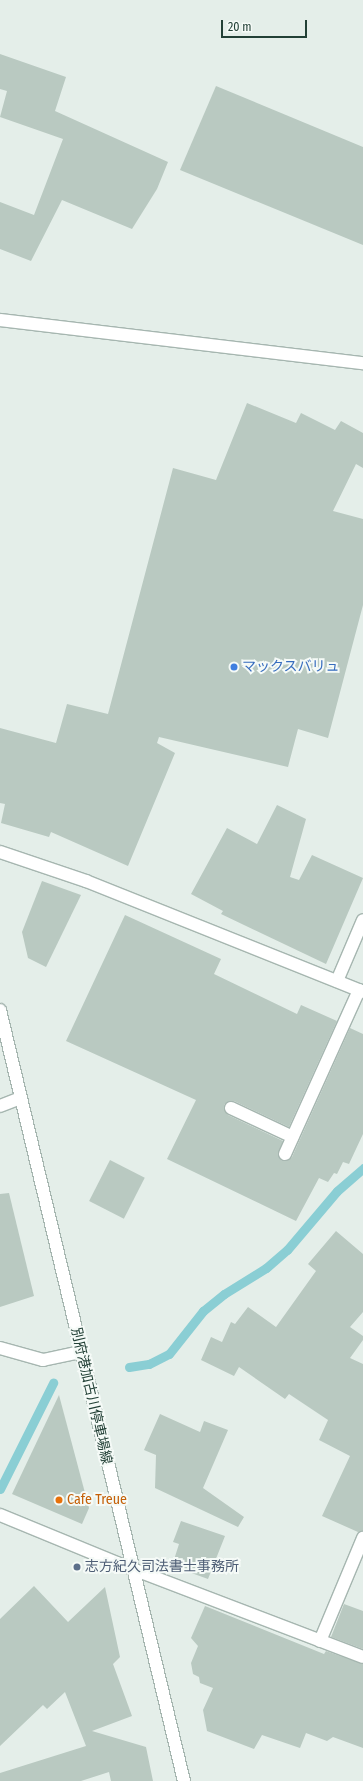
<!DOCTYPE html>
<meta charset="utf-8">
<style>
body{margin:0}
#map{position:relative;width:363px;height:1781px;overflow:hidden;background:#e4eee9;font-family:"Fira Sans Condensed","Noto Sans JP",sans-serif}
div>[style]{position:absolute}
.stream>*{height:9px;margin:-4.5px;padding:0 4.5px;transform-origin:4.5px;border-radius:4.5px;background:#8aced4}
.building>*{inset:0;background:#b9c9c1;transform-origin:0 0}
.roads{filter:drop-shadow(1px 0 #a6b6b0) drop-shadow(-1px 0 #a6b6b0) drop-shadow(0 1px #a6b6b0) drop-shadow(0 -1px #a6b6b0)}
.street>*{height:12px;margin:-6px;padding:0 6px;transform-origin:6px;border-radius:6px;background:#fff}
.secondary>*{height:12px;margin:-6px;padding:0 6px;transform-origin:6px;border-radius:6px;background:#fff}
.dots>*{width:11px;height:11px;translate:-50% -50%;box-sizing:border-box;border:2px solid #f5faf7;border-radius:50%}
span{translate:-50% -50%;white-space:nowrap;text-align:center;line-height:1.15;-webkit-text-stroke:4px #f5faf7;paint-order:stroke}
.shop-label{font-size:14px;color:#366cbe}
.left{translate:0 -50%;text-align:left}
.street-label{font-size:14px;color:#224036}
.food-label{font-size:14px;color:#c56008}
.service-label{font-size:14px;color:#4e5e75}
.scale{position:absolute;left:221px;top:20px;width:86px;height:18px;box-sizing:border-box;border:2px solid #224036;border-top:0;padding-left:5px;font-size:12px;line-height:14px;white-space:nowrap;color:#224036;-webkit-text-stroke:3px #f5faf7;paint-order:stroke}
</style>
<div id="map">
<div class="stream">
<i style="left:129px;top:1367px;width:20px;rotate:-9deg"></i>
<i style="left:149px;top:1364px;width:22px;rotate:-27deg"></i>
<i style="left:169px;top:1354px;width:55px;rotate:-51.7deg"></i>
<i style="left:203px;top:1311px;width:27px;rotate:-39deg"></i>
<i style="left:224px;top:1294px;width:49px;rotate:-31.8deg"></i>
<i style="left:266px;top:1268px;width:28px;rotate:-41deg"></i>
<i style="left:287px;top:1250px;width:77px;rotate:-49.7deg"></i>
<i style="left:337px;top:1191px;width:35px;rotate:-41deg"></i>
<i style="left:0;top:1489px;width:119px;rotate:-63.4deg"></i>
</div>
<div class="building">
<i style="clip-path:polygon(0 54px,66px 77px,55px 111px,168px 162px,157px 189px,132px 229px,62px 200px,31px 261px,0 249px,0 202px,34px 215px,63px 139px,0 117px,7px 91px,0 89px)"></i>
<i style="clip-path:polygon(216px 86px,363px 147px,363px 245px,180px 170px)"></i>
<i style="clip-path:polygon(247px 403px,296px 423px,301px 413px,335px 430px,341px 421px,363px 433px,363px 468px,356px 464px,333px 511px,363px 519px,363px 605px,328px 738px,298px 729px,288px 767px,159px 737px,157px 743px,175px 753px,128px 866px,51px 832px,49px 837px,1px 823px,5px 804px,0 803px,0 728px,56px 743px,67px 704px,108px 714px,173px 468px,216px 480px)"></i>
<i style="clip-path:polygon(277px 805px,306px 819px,290px 877px,299px 880px,312px 855px,363px 878px,326px 964px,221px 914px,223px 911px,191px 894px,227px 828px,257px 844px)"></i>
<i style="clip-path:polygon(42px 881px,81px 895px,46px 967px,28px 958px,22px 932px)"></i>
<i style="clip-path:polygon(125px 915px,221px 959px,214px 974px,297px 1014px,301px 1005px,337px 1021px,289px 1127px,234px 1101px,227px 1102px,224px 1105px,228px 1115px,283px 1141px,278px 1154px,282px 1161px,286px 1161px,292px 1157px,350px 1028px,363px 1034px,363px 1134px,349px 1164px,343px 1162px,337px 1174px,334px 1173px,328px 1182px,319px 1178px,296px 1221px,167px 1159px,196px 1100px,66px 1041px)"></i>
<i style="left:110px;top:1160px;width:39px;height:46px;rotate:27deg"></i>
<i style="clip-path:polygon(9px 1193px,34px 1296px,0 1307px,0 1194px)"></i>
<i style="clip-path:polygon(336px 1231px,363px 1254px,363px 1312px,350px 1327px,363px 1336px,363px 1340px,350px 1358px,363px 1364px,363px 1531px,358px 1532px,322px 1516px,350px 1456px,319px 1440px,328px 1420px,289px 1394px,285px 1399px,239px 1367px,234px 1376px,201px 1360px,211px 1337px,222px 1342px,231px 1322px,235px 1324px,248px 1307px,276px 1327px,316px 1271px,308px 1264px)"></i>
<i style="clip-path:polygon(59px 1395px,89px 1508px,82px 1524px,12px 1494px)"></i>
<i style="clip-path:polygon(160px 1414px,200px 1432px,204px 1421px,228px 1430px,203px 1488px,244px 1517px,238px 1527px,155px 1488px,156px 1455px,144px 1450px)"></i>
<i style="clip-path:polygon(181px 1521px,225px 1536px,208px 1579px,172px 1566px,179px 1544px,173px 1542px)"></i>
<i style="clip-path:polygon(34px 1586px,68px 1622px,105px 1587px,120px 1657px,113px 1664px,132px 1716px,92px 1731px,146px 1747px,153px 1781px,111px 1781px,109px 1772px,81px 1781px,0 1781px,0 1773px,86px 1746px,65px 1692px,47px 1709px,43px 1705px,0 1746px,0 1619px)"></i>
<i style="clip-path:polygon(344px 1604px,363px 1611px,363px 1649px,331px 1637px)"></i>
<i style="clip-path:polygon(205px 1606px,324px 1654px,326px 1651px,363px 1664px,363px 1748px,333px 1737px,327px 1741px,306px 1733px,300px 1748px,262px 1735px,254px 1749px,207px 1731px,203px 1710px,213px 1688px,200px 1683px,199px 1677px,193px 1674px,191px 1663px,198px 1646px,191px 1638px)"></i>
</div>
<div class="roads">
<div class="street">
<i style="left:0;top:852px;width:91px;rotate:18.6deg"></i>
<i style="left:86px;top:881px;width:298px;rotate:21.8deg"></i>
<i style="left:337px;top:981px;width:66px;rotate:-66.9deg"></i>
<i style="left:0;top:1106px;width:22px;rotate:-21deg"></i>
<i style="left:231px;top:1108px;width:68px;rotate:25.1deg"></i>
<i style="left:285px;top:1154px;width:180px;rotate:-65.7deg"></i>
<i style="left:0;top:1348px;width:45px;rotate:15.6deg"></i>
<i style="left:43px;top:1360px;width:39px;rotate:-12deg"></i>
<i style="left:0;top:1515px;width:126px;rotate:22.3deg"></i>
<i style="left:117px;top:1563px;width:263px;rotate:20.9deg"></i>
<i style="left:320px;top:1641px;width:112px;rotate:-67.3deg"></i>
</div>
<div class="secondary">
<i style="left:0;top:320px;width:366px;rotate:6.8deg"></i>
<i style="left:0;top:1010px;width:793px;rotate:76.58deg"></i>
</div>
</div>
<div class="dots">
<i style="left:234px;top:667px;background:#3f7fe0"></i>
<i style="left:59px;top:1500px;background:#e8710a"></i>
<i style="left:77px;top:1567px;background:#5c6f8a"></i>
</div>
<div class="shop-label">
<span class="left" style="left:242px;top:667px">マックスバリュ</span>
</div>
<div class="street-label">
<span style="left:91px;top:1396px;rotate:77deg">別府港加古川停車場線</span>
</div>
<div class="food-label">
<span class="left" style="left:67px;top:1500px">Cafe Treue</span>
</div>
<div class="service-label">
<span class="left" style="left:85px;top:1567px">志方紀久司法書士事務所</span>
</div>
<div class="scale">20 m</div>
</div>
